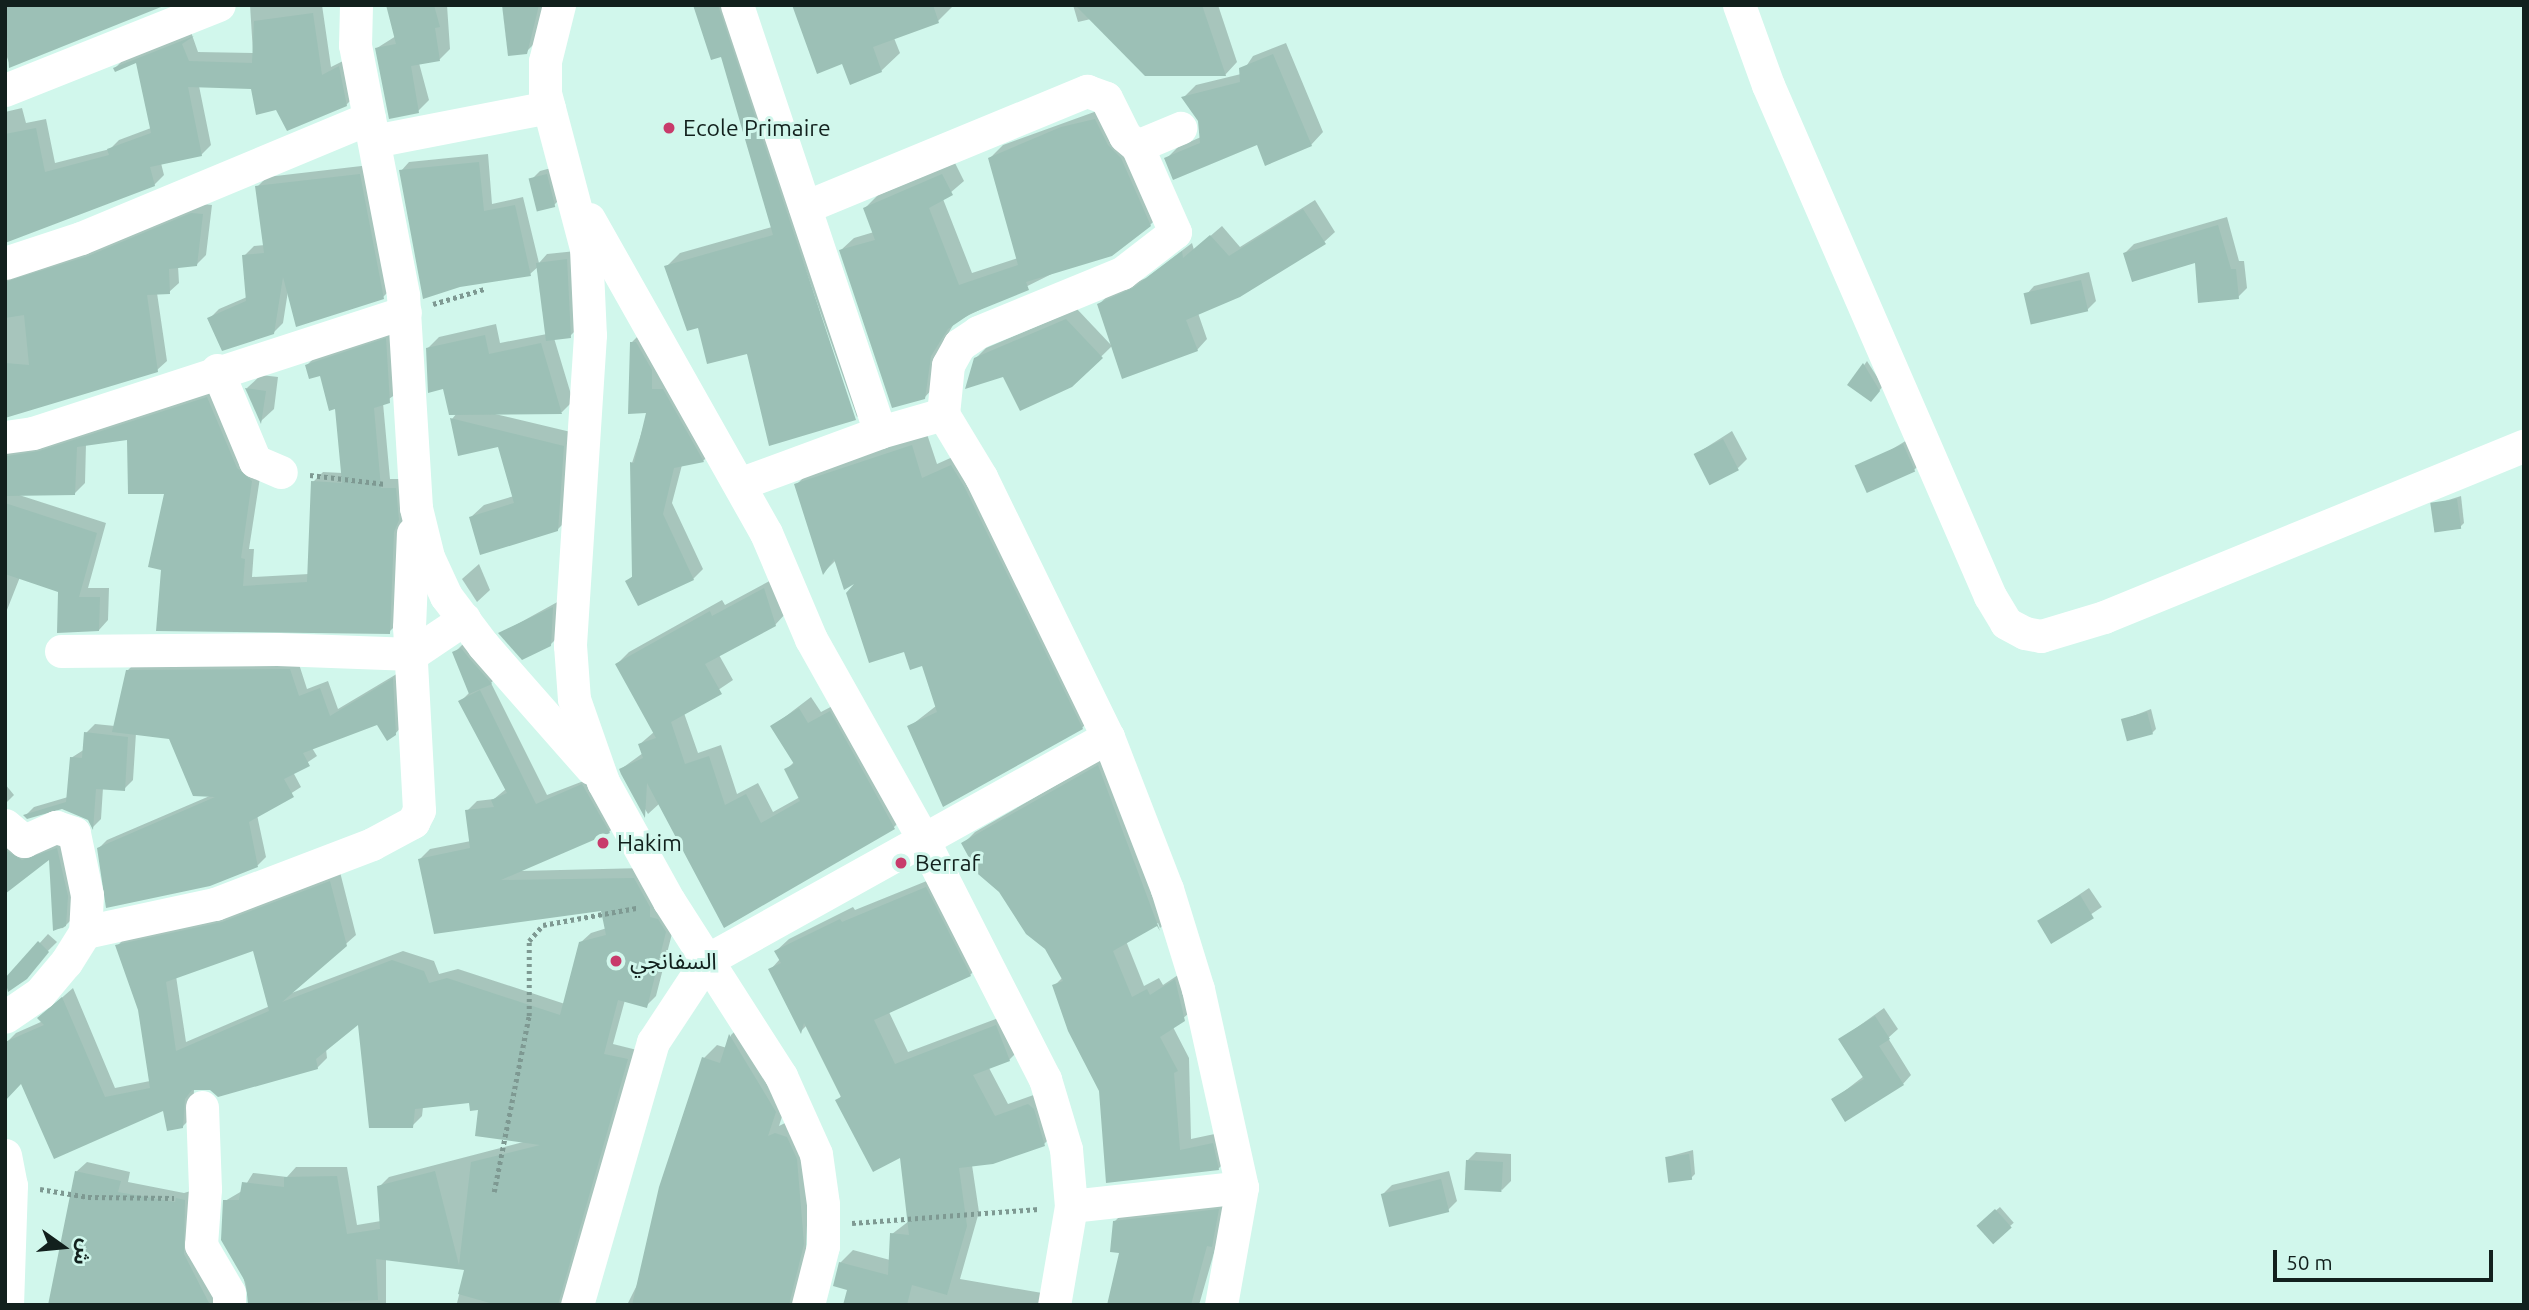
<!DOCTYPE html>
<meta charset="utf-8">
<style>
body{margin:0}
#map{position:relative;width:2529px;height:1310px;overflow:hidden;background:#d1f7ec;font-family:Ubuntu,"Noto Sans Arabic",sans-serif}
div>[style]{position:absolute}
.shadow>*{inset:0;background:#0003;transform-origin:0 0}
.building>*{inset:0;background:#9cc0b6;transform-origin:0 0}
.path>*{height:4.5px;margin-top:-2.25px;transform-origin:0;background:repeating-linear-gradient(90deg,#7e9992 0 3.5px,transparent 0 7px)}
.minor>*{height:33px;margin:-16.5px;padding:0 16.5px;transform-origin:16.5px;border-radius:16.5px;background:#fff}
.dots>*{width:19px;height:19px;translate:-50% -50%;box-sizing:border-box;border:4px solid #d1f7ec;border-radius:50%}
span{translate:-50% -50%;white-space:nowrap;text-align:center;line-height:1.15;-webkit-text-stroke:6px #d1f7ec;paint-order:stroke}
.poi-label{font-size:23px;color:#12201d}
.left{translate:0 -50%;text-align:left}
.frame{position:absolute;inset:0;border:7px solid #12201d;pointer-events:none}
.north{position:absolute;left:28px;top:1212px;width:70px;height:70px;-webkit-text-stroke:5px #d1f7ec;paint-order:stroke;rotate:105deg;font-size:19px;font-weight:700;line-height:28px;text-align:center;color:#12201d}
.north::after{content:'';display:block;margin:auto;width:24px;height:32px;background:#12201d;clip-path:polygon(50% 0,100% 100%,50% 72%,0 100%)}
.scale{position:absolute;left:2273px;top:1250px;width:220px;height:32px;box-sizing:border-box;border:4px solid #12201d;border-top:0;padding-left:9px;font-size:21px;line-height:24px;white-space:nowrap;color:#12201d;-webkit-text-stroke:5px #d1f7ec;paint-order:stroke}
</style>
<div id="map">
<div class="shadow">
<i style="clip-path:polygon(5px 5px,10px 65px,5px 52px)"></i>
<i style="clip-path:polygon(250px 5px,322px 5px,331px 67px,349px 58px,356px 95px,346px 105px,277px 108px,252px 88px,199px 86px,211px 145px,201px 155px,161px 163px,164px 175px,154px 185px,5px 241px,5px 112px,22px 108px,26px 123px,46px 119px,55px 163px,110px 149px,119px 140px,151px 128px,138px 61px,115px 68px,125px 58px,191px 32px,198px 52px,253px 53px)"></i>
<i style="clip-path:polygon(388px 5px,447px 5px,450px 49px,440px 59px,419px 63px,429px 100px,418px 111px,377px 48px,396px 36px)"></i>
<i style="clip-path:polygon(504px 5px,548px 5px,537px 41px,526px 52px)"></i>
<i style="clip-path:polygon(695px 5px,735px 5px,869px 405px,857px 417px,776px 185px,854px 419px,699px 325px,666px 267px,680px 253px,772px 227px,722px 54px)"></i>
<i style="clip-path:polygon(794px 5px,954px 5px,938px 21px,894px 38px,900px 53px,881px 71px,843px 62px)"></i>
<i style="clip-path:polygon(1073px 5px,1218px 5px,1237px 62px,1225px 75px,1091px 19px,1078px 22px)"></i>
<i style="clip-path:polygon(1286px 43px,1323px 132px,1311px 145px,1258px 143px,1166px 159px,1178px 147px,1201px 137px,1200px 121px,1184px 97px,1196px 85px,1241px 74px,1253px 56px)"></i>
<i style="clip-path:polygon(1108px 107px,1163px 212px,1150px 225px,955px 322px,943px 342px,937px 384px,924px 398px,841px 250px,854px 238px,874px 232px,865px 208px,878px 195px,955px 163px,964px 181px,943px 199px,972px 273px,1018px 258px,990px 158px,1003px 145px)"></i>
<i style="clip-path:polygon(488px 154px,492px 204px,523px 197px,539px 263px,547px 254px,576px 251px,579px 327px,570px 336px,554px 338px,573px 401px,562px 412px,495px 414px,575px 433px,570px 517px,557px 530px,471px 517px,484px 505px,514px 496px,499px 445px,452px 419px,457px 413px,427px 349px,439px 337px,496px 324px,500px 343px,547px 334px,539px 266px,530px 274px,401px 171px,409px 162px)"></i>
<i style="clip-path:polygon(370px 165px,393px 287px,383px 297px,288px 291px,283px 323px,273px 333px,209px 319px,219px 309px,247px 297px,244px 256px,254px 246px,265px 245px,257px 187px,267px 177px)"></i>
<i style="clip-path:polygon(555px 167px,563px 196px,554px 205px,531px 180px,540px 171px)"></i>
<i style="clip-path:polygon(1315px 200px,1335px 232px,1324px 242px,1198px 313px,1207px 339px,1197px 350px,1099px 304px,1110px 294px,1146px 278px,1192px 243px,1194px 250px,1222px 226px,1240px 247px)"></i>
<i style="clip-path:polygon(202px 204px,212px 205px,206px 255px,196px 265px,178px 266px,179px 283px,169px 292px,157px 293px,167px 361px,157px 370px,7px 416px,5px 269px)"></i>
<i style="clip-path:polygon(2227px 217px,2239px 261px,2244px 261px,2247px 288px,2238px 297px,2196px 261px,2125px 253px,2134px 244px)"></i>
<i style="clip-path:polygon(2089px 272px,2096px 301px,2087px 310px,2026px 295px,2034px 286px)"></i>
<i style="clip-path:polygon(1077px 309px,1112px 346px,1071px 386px,1004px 375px,975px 359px,986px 348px)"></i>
<i style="clip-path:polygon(396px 330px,399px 392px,383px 403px,390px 479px,405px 479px,399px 622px,389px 632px,158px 629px,166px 492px,129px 438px,86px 444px,85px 483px,75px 493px,16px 494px,106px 523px,88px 588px,109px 588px,108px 620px,99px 630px,60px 591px,20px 577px,5px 615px,5px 452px,217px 388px,261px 471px,249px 549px,254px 549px,252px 577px,309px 574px,313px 482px,323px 472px,343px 473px,337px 407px,321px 374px,307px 365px,317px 355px)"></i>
<i style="clip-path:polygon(642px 332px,713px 451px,703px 461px,682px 465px,672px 503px,703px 569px,693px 579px,627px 581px,634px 575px,632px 463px,648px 412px,632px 342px)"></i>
<i style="clip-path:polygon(1867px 361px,1883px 386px,1875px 396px,1850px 385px)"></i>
<i style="clip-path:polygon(261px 375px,278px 377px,274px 409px,261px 421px,247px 388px)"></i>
<i style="clip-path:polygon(926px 431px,937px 464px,966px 451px,1096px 713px,1082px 728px,909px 727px,936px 706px,923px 664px,905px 650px,861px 579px,836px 560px,824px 572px,796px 485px,811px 470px)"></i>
<i style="clip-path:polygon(1732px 431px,1747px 459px,1738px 468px,1696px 454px)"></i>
<i style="clip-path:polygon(1912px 437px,1923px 461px,1914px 470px,1858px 470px)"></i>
<i style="clip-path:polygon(2461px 496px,2464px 523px,2460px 527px,2433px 505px)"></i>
<i style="clip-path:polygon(479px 564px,490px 590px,477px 602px,462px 579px)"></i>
<i style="clip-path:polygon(777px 577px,787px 612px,775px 625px,719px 655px,733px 680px,684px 713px,698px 753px,721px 745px,737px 794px,758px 783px,773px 812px,800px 797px,786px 770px,795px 761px,773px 726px,811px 697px,821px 712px,842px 701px,906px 815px,894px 827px,725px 926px,660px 803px,648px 814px,621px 769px,643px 753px,640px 744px,654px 732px,617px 664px,629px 652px,722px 600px,725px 605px)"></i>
<i style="clip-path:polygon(561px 600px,559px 636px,550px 645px,501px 633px)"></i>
<i style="clip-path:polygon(evenodd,468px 639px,504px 669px,491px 683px,547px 795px,594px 777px,619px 822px,609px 832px,519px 871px,644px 868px,675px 922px,656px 996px,646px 1006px,625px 1000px,613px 1044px,637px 1050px,572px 1305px,447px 1305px,457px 1303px,466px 1268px,386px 1258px,386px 1305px,250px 1305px,225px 1201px,242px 1191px,253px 1173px,287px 1177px,296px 1167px,347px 1167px,357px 1225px,381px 1221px,379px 1187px,389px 1177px,527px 1141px,470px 1102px,423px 1107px,422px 1116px,412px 1126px,360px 1021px,326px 1049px,327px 1058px,317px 1068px,194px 1089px,193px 1116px,183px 1126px,164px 1109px,55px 1157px,6px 1043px,16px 1033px,43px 1021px,49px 1009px,73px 988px,115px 1088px,150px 1081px,139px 1010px,117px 946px,127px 936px,340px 872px,356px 935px,289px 994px,403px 951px,434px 961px,439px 974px,458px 969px,565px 1004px,580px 943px,591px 933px,607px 928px,603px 909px,420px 859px,430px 849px,471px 841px,467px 811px,477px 801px,494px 799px,506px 789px,460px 702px,470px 692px,454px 653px,468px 639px,254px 948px,270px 1006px,186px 1042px,176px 976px,254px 948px)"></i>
<i style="clip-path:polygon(298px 661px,307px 689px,328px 681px,338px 709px,400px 672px,403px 725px,395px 734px,377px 723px,312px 748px,317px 756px,293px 772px,301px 787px,257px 815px,266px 857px,258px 865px,99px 848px,107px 840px,212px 795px,170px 737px,136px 733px,133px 780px,124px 789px,103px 788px,101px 819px,93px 827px,89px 818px,62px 807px,26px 815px,34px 807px,68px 797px,71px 758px,85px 749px,86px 733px,95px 724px,115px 726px,127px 671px,136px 662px)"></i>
<i style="clip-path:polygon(2151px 709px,2156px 729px,2152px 733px,2123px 720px)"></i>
<i style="clip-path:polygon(1110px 754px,1171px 918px,1160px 928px,1158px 923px,1126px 941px,1144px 986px,1159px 978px,1163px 985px,1187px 969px,1196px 1007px,1173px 1027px,1189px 1058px,1191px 1139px,1224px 1132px,1230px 1157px,1218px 1169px,1107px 1181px,1100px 1090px,1054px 986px,1063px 977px,1046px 948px,963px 844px,975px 832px)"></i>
<i style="clip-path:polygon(5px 784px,14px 795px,5px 804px)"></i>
<i style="clip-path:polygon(5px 832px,67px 839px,73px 918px,63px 928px,55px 929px,50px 857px,5px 879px)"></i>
<i style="clip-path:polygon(939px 876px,983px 962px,970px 975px,889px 1012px,908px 1052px,1009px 1014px,1022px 1047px,1009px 1060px,989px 1068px,1008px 1104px,1042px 1092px,1057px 1131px,1044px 1144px,972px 1165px,979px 1212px,960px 1279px,1048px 1294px,1053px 1305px,845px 1305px,849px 1288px,840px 1263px,853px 1250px,890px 1260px,892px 1234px,909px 1221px,901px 1155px,837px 1101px,842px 1095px,807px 1025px,801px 1031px,771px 969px,780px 959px,776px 951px,789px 939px,853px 907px,855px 910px)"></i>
<i style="left:2089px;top:888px;width:23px;height:60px;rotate:56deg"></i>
<i style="clip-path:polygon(48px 934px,57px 942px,8px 990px,5px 981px)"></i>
<i style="clip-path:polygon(1884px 1008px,1898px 1029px,1888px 1038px,1911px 1075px,1903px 1084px,1833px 1100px,1864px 1076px,1841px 1039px)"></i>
<i style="clip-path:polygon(743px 1023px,788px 1098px,779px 1126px,789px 1121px,810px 1146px,804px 1305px,627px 1305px,640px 1279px,704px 1058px,717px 1045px,727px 1048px,731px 1035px)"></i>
<i style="clip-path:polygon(1693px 1150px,1695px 1174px,1691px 1178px,1667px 1157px)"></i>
<i style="clip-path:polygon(1476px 1152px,1511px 1154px,1511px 1181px,1502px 1190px,1467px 1161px)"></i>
<i style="clip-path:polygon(87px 1162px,130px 1172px,128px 1182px,184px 1193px,194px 1190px,222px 1305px,50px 1305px,76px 1172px)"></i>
<i style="clip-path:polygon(1449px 1171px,1457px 1201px,1448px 1210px,1383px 1194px,1392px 1185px)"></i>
<i style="clip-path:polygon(1230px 1197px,1199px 1305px,1117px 1305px,1121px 1252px,1115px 1221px,1128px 1208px)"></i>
<i style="left:2000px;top:1207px;width:21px;height:29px;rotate:49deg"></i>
</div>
<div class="building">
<i style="clip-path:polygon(5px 5px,166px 5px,9px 68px)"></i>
<i style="clip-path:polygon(386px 5px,434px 5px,440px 27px,435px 28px,440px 61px,411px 66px,419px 113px,389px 119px,375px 48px,396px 44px)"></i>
<i style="clip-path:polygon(502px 5px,539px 5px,527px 54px,508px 56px)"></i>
<i style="clip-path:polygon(693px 5px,718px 5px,856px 420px,769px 446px,747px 354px,707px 364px,698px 328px,687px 331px,664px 266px,773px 235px,721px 57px,711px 60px)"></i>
<i style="clip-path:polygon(792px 5px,933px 5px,939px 23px,873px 47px,882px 72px,850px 85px,842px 64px,817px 74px)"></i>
<i style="clip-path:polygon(1075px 5px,1202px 5px,1226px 76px,1145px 76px)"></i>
<i style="clip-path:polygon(313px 13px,322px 75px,339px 66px,347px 106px,287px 131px,276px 110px,256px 115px,251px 89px,188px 87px,202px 156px,150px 167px,155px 186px,5px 243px,5px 134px,36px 128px,45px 172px,109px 155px,107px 149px,151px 133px,136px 63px,115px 72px,113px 68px,194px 36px,182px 44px,189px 61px,252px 63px,254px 21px)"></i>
<i style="clip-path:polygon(1273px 54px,1312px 146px,1265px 166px,1257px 145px,1173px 180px,1164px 158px,1200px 143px,1198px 121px,1181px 97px,1240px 82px,1239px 68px)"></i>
<i style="clip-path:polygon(1095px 119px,1108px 145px,1121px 158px,1151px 226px,1112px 256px,1026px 282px,1029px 290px,970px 314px,948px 329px,931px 356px,925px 399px,892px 408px,839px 250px,875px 240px,863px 208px,942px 174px,953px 195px,929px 208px,959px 285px,1018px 265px,988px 158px,1061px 127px)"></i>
<i style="clip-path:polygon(479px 162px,484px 211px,515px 205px,531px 276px,460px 287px,423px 299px,399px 170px)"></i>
<i style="clip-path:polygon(360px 174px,384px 299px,296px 327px,283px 277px,274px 334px,222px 351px,207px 318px,246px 301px,242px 255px,264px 253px,255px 186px)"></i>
<i style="left:547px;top:174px;width:34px;height:19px;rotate:76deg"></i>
<i style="clip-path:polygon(1303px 209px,1326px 244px,1240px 297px,1186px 320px,1198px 351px,1122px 379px,1097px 304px,1133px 288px,1182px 251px,1183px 258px,1210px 235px,1229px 256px)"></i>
<i style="clip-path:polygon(191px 213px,203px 214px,197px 266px,169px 269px,170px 294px,147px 295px,158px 372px,5px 418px,5px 363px,29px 365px,24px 315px,5px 318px,5px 282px,88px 256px)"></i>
<i style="clip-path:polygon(2218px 225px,2231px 269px,2236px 269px,2239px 299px,2198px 303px,2195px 263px,2132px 282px,2123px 253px)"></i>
<i style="clip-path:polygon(567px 259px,571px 338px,546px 341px,536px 263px)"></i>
<i style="left:2081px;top:280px;width:32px;height:59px;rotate:77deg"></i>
<i style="clip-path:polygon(1066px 319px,1103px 358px,1072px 387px,1020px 411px,1003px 377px,965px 389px,974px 358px)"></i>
<i style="clip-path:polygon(485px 335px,489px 354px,541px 343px,562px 414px,449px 415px,443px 389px,428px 393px,426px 348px)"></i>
<i style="clip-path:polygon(386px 338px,390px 403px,374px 408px,381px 488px,396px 488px,399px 520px,394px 532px,390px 634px,156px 631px,161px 570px,148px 567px,164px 494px,128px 494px,127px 440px,77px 447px,75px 495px,5px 496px,7px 456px,39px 451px,207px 397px,237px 468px,252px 481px,241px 558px,245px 559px,243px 586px,307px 582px,311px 481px,342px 483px,335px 409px,329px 411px,320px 376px,309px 379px,305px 365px)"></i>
<i style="clip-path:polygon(630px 342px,636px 342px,652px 370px,652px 389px,663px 389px,704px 462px,674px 468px,663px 514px,694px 580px,638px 606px,625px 581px,632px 577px,630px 462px,634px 463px,646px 413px,628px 414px)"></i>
<i style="clip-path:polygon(1863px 363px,1880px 391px,1871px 402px,1847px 385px)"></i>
<i style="clip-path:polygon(245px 388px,266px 391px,261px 424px)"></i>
<i style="clip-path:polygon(450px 418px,564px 446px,558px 531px,480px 555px,469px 517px,514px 503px,498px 447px,458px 456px)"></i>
<i style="left:1723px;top:439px;width:35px;height:33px;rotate:63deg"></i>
<i style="left:1903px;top:444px;width:30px;height:53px;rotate:66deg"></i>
<i style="clip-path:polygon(912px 445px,922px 478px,951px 465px,964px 486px,1083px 729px,943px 807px,907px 726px,937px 712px,922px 666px,910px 670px,904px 652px,869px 663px,846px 593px,854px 584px,844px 590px,834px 559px,823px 575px,794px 484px)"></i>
<i style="left:2457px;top:499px;width:30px;height:27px;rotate:82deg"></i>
<i style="clip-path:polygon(5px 503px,97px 533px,79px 597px,100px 597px,99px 631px,57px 633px,58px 592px,5px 574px)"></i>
<i style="clip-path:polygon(764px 588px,776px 626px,705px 664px,722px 694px,671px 722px,685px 764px,709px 756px,725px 805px,746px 794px,761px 823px,800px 801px,784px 769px,794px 764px,770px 726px,799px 708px,808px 723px,830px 711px,895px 829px,724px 928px,647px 783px,645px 818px,621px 774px,619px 769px,643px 758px,638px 744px,656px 738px,615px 664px,710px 611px,712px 616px)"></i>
<i style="clip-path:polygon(553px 607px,551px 646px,522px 660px,498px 633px)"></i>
<i style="clip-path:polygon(461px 648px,469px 658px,492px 684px,469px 694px,452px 652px)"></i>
<i style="clip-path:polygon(290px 669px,299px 696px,320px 688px,330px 716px,393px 678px,396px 735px,387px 741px,377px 725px,303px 753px,310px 766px,284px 779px,294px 797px,249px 822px,258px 867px,210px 886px,106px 908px,97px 848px,215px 797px,193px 796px,169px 739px,112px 732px,126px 670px)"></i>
<i style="clip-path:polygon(evenodd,480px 690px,536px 804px,582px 784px,610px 833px,501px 880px,634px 878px,650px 907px,650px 917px,658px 919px,666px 932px,647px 1008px,618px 1000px,604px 1054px,628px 1059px,558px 1305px,497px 1305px,458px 1294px,464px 1270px,376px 1259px,378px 1300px,248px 1305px,246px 1283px,221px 1240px,223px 1200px,239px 1200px,242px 1182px,284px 1187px,284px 1177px,337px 1176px,347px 1234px,380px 1229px,377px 1186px,435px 1171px,459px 1265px,471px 1162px,540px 1145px,475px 1136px,478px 1110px,470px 1111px,469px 1103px,415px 1109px,413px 1128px,369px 1128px,358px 1025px,316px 1059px,318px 1069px,218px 1097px,210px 1090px,192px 1090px,185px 1099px,183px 1128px,167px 1131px,163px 1111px,54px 1159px,21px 1084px,5px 1101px,5px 1042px,44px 1025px,37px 1018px,62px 997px,105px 1097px,150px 1088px,138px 1010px,115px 945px,222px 922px,330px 881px,347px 946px,282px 1002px,392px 960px,424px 971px,429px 983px,447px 978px,560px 1015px,579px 942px,606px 935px,601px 911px,434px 934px,418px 859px,470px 848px,465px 810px,494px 807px,491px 800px,507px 793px,458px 701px,480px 690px,253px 951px,269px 1011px,176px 1051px,166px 982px,253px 951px)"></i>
<i style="left:2147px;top:712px;width:23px;height:27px;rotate:75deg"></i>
<i style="clip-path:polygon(84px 732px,128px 737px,125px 791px,96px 789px,93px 830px,88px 820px,62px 809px,27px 819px,23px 815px,66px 802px,70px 757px,82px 758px)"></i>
<i style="clip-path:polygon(1098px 765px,1160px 931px,1157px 926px,1113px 951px,1132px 997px,1147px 989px,1150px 995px,1175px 979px,1185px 1021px,1160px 1037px,1178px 1071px,1174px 1073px,1180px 1150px,1213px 1143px,1219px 1170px,1106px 1183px,1099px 1091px,1068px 1031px,1052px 985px,1063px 981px,1045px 949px,1026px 934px,999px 892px,978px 874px,961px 843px)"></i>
<i style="clip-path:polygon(57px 848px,68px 896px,66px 926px,53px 931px,49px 860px,5px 894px,5px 850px,22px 860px)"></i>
<i style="clip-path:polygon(926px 887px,971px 976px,874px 1020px,895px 1064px,996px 1025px,1010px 1061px,973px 1075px,995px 1116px,1028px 1104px,1034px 1109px,1045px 1146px,993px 1164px,959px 1168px,967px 1226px,947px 1295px,912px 1285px,907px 1305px,843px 1305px,847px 1290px,833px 1286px,839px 1262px,888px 1275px,890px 1233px,909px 1235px,900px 1158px,873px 1172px,835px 1100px,841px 1097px,804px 1023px,801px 1034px,768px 969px,781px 963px,774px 951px,840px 919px,842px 922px)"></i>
<i style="left:2080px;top:895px;width:27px;height:50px;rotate:59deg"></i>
<i style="clip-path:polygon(38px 941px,49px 952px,27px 979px,8px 992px,5px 978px)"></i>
<i style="clip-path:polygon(1875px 1016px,1890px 1039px,1879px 1046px,1904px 1085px,1845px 1122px,1831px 1099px,1864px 1079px,1838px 1039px)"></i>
<i style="clip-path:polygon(729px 1034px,776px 1112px,768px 1136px,775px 1133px,787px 1137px,797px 1159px,804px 1244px,789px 1305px,632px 1305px,659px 1187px,702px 1057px,720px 1063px)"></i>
<i style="left:1689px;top:1154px;width:26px;height:24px;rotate:83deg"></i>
<i style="left:1466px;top:1160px;width:37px;height:30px;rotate:3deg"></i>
<i style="clip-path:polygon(75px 1171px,121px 1181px,118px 1192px,175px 1202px,176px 1198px,185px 1200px,184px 1254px,210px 1305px,48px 1305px)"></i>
<i style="left:1441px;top:1179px;width:34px;height:62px;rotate:76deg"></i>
<i style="clip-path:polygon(1219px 1209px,1212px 1247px,1207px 1246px,1191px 1305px,1107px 1305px,1119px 1253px,1110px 1252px,1113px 1221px)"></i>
<i style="left:1995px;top:1209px;width:25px;height:25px;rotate:48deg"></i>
</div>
<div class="path">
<i style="left:433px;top:304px;width:53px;rotate:-16.4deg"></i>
<i style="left:310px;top:475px;width:76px;rotate:6.8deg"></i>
<i style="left:40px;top:1189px;width:49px;rotate:9.5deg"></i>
<i style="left:88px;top:1197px;width:86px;rotate:0.7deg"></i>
<i style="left:494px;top:1192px;width:179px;rotate:-78.8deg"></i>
<i style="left:529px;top:1016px;width:75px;rotate:-90deg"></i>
<i style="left:529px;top:941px;width:21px;rotate:-49deg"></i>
<i style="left:543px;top:925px;width:96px;rotate:-10.3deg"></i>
<i style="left:852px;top:1223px;width:187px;rotate:-4.3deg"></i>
</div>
<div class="minor">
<i style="left:356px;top:5px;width:40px;rotate:91.4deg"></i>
<i style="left:355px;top:45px;width:255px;rotate:79.1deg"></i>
<i style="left:403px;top:295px;width:213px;rotate:86.5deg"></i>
<i style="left:416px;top:508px;width:50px;rotate:76.2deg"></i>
<i style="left:428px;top:557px;width:43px;rotate:65.2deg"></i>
<i style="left:446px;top:596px;width:61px;rotate:52.9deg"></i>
<i style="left:483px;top:645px;width:164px;rotate:48.7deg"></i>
<i style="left:559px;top:5px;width:58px;rotate:104deg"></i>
<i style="left:545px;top:61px;width:32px;rotate:90deg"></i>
<i style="left:545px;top:93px;width:160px;rotate:75.2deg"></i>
<i style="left:586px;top:248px;width:87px;rotate:87.4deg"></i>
<i style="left:590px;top:335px;width:311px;rotate:93.7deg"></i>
<i style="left:570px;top:645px;width:54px;rotate:85.8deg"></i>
<i style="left:574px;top:699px;width:88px;rotate:70.7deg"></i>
<i style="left:603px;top:782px;width:136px;rotate:61deg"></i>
<i style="left:669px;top:901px;width:208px;rotate:57.4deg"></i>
<i style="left:781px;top:1076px;width:85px;rotate:65.8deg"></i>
<i style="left:816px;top:1154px;width:50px;rotate:82deg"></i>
<i style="left:823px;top:1204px;width:42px;rotate:90deg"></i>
<i style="left:823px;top:1246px;width:61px;rotate:104.3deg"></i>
<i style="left:737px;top:5px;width:450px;rotate:71.5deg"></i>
<i style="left:1739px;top:5px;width:85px;rotate:70.1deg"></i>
<i style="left:1768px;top:85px;width:557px;rotate:66.52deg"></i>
<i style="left:1990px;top:596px;width:31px;rotate:59deg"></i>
<i style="left:2006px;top:623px;width:21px;rotate:28deg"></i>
<i style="left:2025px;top:633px;width:16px;rotate:11deg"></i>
<i style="left:2041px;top:636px;width:66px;rotate:-16.8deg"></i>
<i style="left:2104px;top:617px;width:453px;rotate:-22.2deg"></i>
<i style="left:5px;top:90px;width:230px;rotate:-21.7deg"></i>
<i style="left:374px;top:141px;width:178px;rotate:-11deg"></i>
<i style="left:805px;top:207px;width:305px;rotate:-22.4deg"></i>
<i style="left:1087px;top:91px;width:20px;rotate:20deg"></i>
<i style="left:1106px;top:98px;width:42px;rotate:63.4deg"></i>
<i style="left:1125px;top:136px;width:16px;rotate:40deg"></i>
<i style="left:1137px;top:146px;width:47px;rotate:-22.7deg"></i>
<i style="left:589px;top:219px;width:360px;rotate:60.6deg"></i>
<i style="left:766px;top:533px;width:115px;rotate:67deg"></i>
<i style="left:811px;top:639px;width:219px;rotate:60.7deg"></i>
<i style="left:918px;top:830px;width:280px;rotate:63deg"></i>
<i style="left:1045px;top:1079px;width:73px;rotate:73.3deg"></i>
<i style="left:1066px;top:1149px;width:57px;rotate:85deg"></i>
<i style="left:1071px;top:1206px;width:100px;rotate:99.7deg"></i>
<i style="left:5px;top:263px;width:80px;rotate:-18.2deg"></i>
<i style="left:81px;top:238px;width:312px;rotate:-22.6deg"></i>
<i style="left:217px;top:370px;width:99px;rotate:67.3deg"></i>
<i style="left:255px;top:461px;width:28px;rotate:23deg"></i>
<i style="left:943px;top:414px;width:49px;rotate:-84.2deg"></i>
<i style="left:948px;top:365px;width:23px;rotate:-61deg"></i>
<i style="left:959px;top:345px;width:23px;rotate:-34deg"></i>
<i style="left:978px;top:332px;width:156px;rotate:-22.3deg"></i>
<i style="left:1122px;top:273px;width:67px;rotate:-37.7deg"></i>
<i style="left:1175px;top:232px;width:94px;rotate:-113.8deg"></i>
<i style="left:5px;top:437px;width:28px;rotate:-8deg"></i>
<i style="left:33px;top:433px;width:391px;rotate:-18deg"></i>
<i style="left:739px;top:484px;width:150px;rotate:-20.2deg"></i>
<i style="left:880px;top:432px;width:66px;rotate:-15.9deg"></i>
<i style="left:943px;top:414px;width:74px;rotate:58.9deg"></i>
<i style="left:981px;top:477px;width:289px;rotate:64deg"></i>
<i style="left:1108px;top:737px;width:163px;rotate:68.8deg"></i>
<i style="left:1167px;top:889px;width:105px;rotate:72.8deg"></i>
<i style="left:1198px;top:989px;width:203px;rotate:77.5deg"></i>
<i style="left:61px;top:651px;width:216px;rotate:-0.5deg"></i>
<i style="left:277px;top:649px;width:135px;rotate:2.1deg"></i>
<i style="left:412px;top:654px;width:63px;rotate:-33.9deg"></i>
<i style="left:5px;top:825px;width:25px;rotate:40deg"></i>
<i style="left:24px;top:841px;width:35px;rotate:-24deg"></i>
<i style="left:56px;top:827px;width:19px;rotate:18deg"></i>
<i style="left:74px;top:833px;width:63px;rotate:78.2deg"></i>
<i style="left:87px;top:895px;width:37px;rotate:93deg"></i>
<i style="left:85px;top:932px;width:36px;rotate:122deg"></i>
<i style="left:66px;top:962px;width:40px;rotate:130deg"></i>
<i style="left:40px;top:993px;width:42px;rotate:145.6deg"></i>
<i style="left:85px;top:932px;width:133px;rotate:-12.2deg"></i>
<i style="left:215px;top:904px;width:168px;rotate:-20.9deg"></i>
<i style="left:372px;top:844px;width:47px;rotate:-28.2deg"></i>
<i style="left:413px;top:822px;width:13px;rotate:-63deg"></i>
<i style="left:419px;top:810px;width:183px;rotate:-93.1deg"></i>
<i style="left:409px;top:627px;width:94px;rotate:-87.6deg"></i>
<i style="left:202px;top:1107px;width:82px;rotate:87.9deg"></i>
<i style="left:205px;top:1189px;width:56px;rotate:94.1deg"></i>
<i style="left:201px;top:1245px;width:56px;rotate:59.7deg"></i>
<i style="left:229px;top:1293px;width:12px;rotate:90deg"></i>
<i style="left:5px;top:1155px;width:31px;rotate:79deg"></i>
<i style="left:11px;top:1185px;width:120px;rotate:91.9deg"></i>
<i style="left:1071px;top:1206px;width:172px;rotate:-6.3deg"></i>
<i style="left:1242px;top:1187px;width:120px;rotate:100.1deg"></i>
<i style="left:577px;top:1305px;width:274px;rotate:-73.9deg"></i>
<i style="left:653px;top:1042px;width:98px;rotate:-56.6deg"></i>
<i style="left:707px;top:960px;width:459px;rotate:-29.1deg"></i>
</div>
<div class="dots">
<i style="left:669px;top:128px;background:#c83b6b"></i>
<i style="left:603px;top:843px;background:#c83b6b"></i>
<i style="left:901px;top:863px;background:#c83b6b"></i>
<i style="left:616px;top:961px;background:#c83b6b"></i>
</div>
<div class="poi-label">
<span class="left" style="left:683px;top:128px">Ecole Primaire</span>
<span class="left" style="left:617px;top:843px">Hakim</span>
<span class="left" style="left:915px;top:863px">Berraf</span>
<span class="left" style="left:630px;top:961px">السفانجي</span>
</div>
<div class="frame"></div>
<div class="north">ش</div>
<div class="scale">50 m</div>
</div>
